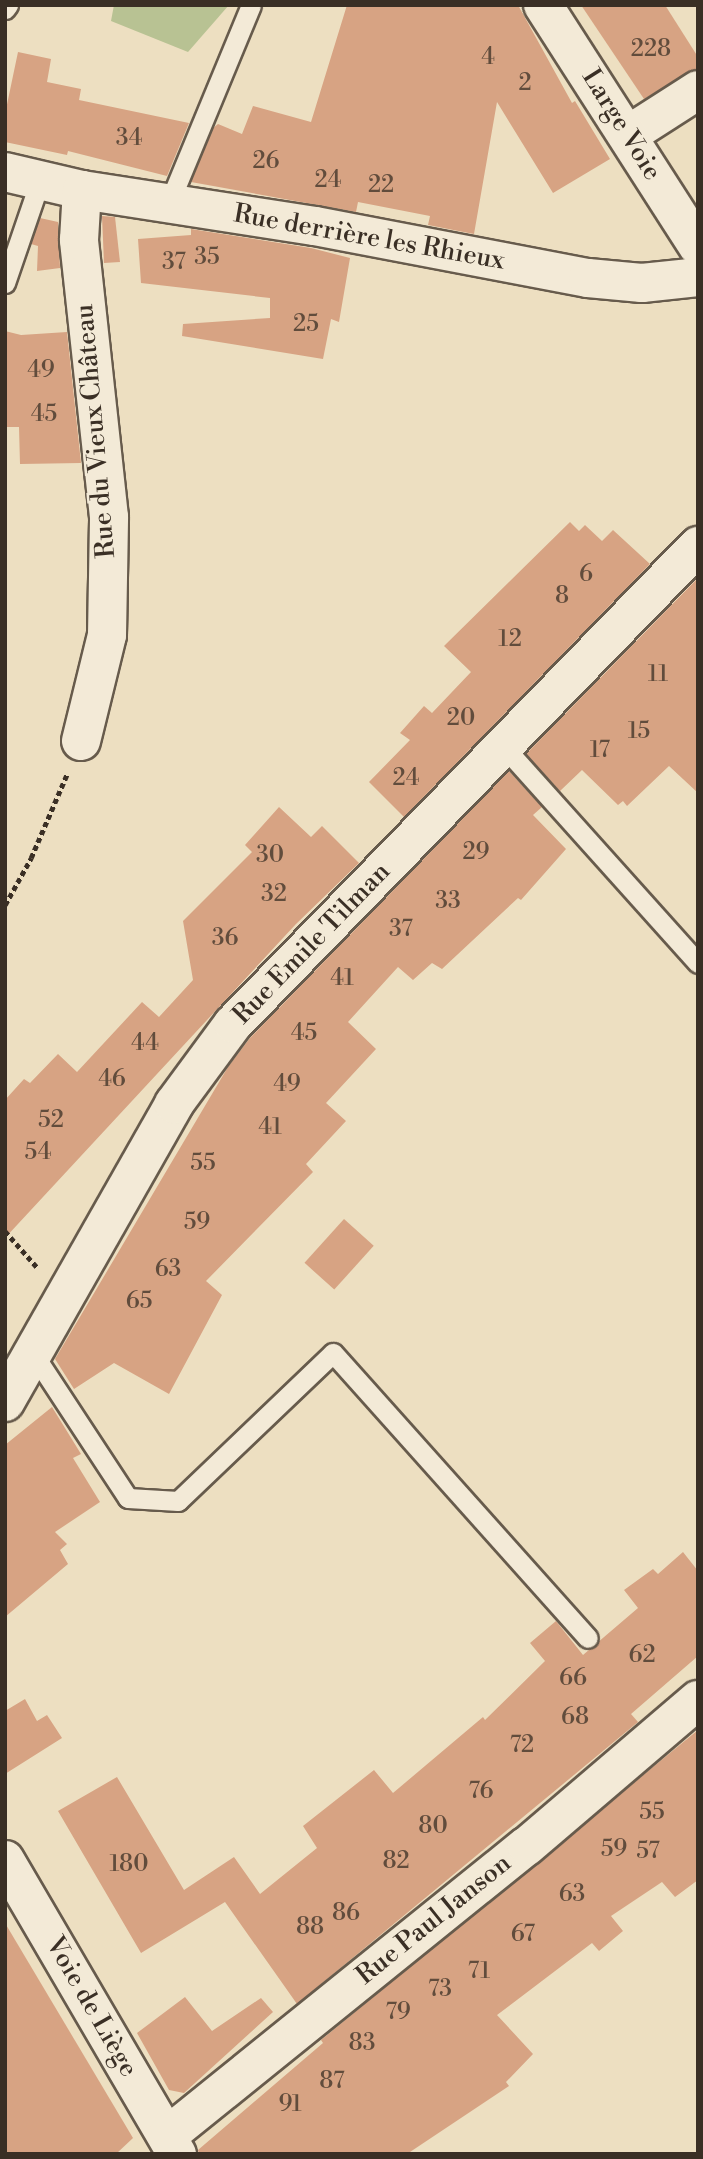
<!DOCTYPE html>
<meta charset="utf-8">
<style>
body{margin:0}
#map{position:relative;width:703px;height:2159px;overflow:hidden;background:#eddfc1;font-family:"Libre Bodoni",serif}
div>[style]{position:absolute}
.green>*{inset:0;background:#b8c293}
.building>*{inset:0;background:#d7a383;transform-origin:0 0}
.path>*{height:4.5px;margin-top:-2.25px;transform-origin:0;background:repeating-linear-gradient(90deg,#3a2f25 0 5px,transparent 0 8.5px)}
.roads{filter:drop-shadow(2px 0 #675b4c) drop-shadow(-2px 0 #675b4c) drop-shadow(0 2px #675b4c) drop-shadow(0 -2px #675b4c)}
.service>*{height:19px;margin:-9.5px;padding:0 9.5px;transform-origin:9.5px;border-radius:9.5px;background:#f3ead7}
.minor>*{height:38px;margin:-19px;padding:0 19px;transform-origin:19px;border-radius:19px;background:#f3ead7}
.tertiary>*{height:38px;margin:-19px;padding:0 19px;transform-origin:19px;border-radius:19px;background:#f3ead7}
span{translate:-50% -50%;white-space:nowrap;text-align:center;line-height:1.15;-webkit-text-stroke:5px #f3ead7;paint-order:stroke}
.number-label{font-size:23px;color:#614c3c}
.number-label span{-webkit-text-stroke-width:0}
.street-label{font-size:26px;color:#3a2f25}
.frame{position:absolute;inset:0;border:7px solid #3a2f25;pointer-events:none}
</style>
<div id="map">
<div class="green">
<i style="clip-path:polygon(114px 5px,229px 5px,188px 52px,111px 21px)"></i>
</div>
<div class="building">
<i style="clip-path:polygon(347px 5px,518px 5px,572px 103px,575px 101px,610px 159px,553px 193px,497px 102px,474px 234px,428px 225px,430px 216px,358px 202px,356px 212px,191px 182px,213px 128px,218px 124px,242px 134px,253px 106px,311px 122px)"></i>
<i style="clip-path:polygon(581px 5px,665px 5px,698px 57px,698px 68px,644px 99px)"></i>
<i style="clip-path:polygon(18px 52px,51px 59px,47px 82px,81px 89px,79px 100px,189px 123px,167px 176px,68px 151px,67px 155px,5px 142px,5px 114px)"></i>
<i style="clip-path:polygon(102px 216px,115px 217px,120px 262px,104px 263px)"></i>
<i style="clip-path:polygon(40px 218px,58px 222px,60px 268px,37px 271px,38px 246px,31px 244px)"></i>
<i style="clip-path:polygon(191px 229px,311px 248px,350px 258px,339px 322px,331px 319px,323px 359px,182px 336px,183px 324px,270px 318px,270px 298px,141px 283px,138px 239px,191px 235px)"></i>
<i style="clip-path:polygon(5px 331px,21px 335px,67px 332px,81px 463px,20px 464px,19px 427px,7px 427px)"></i>
<i style="clip-path:polygon(570px 522px,579px 531px,585px 525px,602px 541px,613px 530px,650px 564px,404px 817px,369px 782px,410px 740px,400px 733px,424px 706px,432px 713px,471px 672px,444px 646px)"></i>
<i style="clip-path:polygon(698px 578px,698px 793px,669px 766px,627px 806px,623px 801px,618px 805px,582px 770px,560px 791px,526px 754px)"></i>
<i style="clip-path:polygon(509px 771px,542px 807px,533px 815px,566px 849px,521px 900px,518px 898px,442px 969px,432px 963px,413px 980px,398px 967px,348px 1022px,376px 1049px,326px 1103px,346px 1121px,306px 1164px,313px 1172px,206px 1281px,222px 1295px,169px 1394px,114px 1363px,74px 1389px,55px 1359px,228px 1067px,250px 1038px)"></i>
<i style="clip-path:polygon(279px 807px,311px 837px,322px 826px,359px 863px,296px 924px,5px 1238px,5px 1100px,24px 1079px,30px 1083px,58px 1054px,77px 1072px,142px 1002px,159px 1017px,193px 980px,183px 921px,252px 852px,245px 845px)"></i>
<i style="left:344px;top:1219px;width:40px;height:59px;rotate:42deg"></i>
<i style="clip-path:polygon(52px 1407px,81px 1454px,73px 1458px,100px 1502px,55px 1532px,67px 1544px,60px 1550px,68px 1564px,5px 1617px,5px 1445px)"></i>
<i style="clip-path:polygon(683px 1552px,698px 1571px,698px 1656px,631px 1714px,638px 1722px,297px 2004px,225px 1902px,141px 1953px,58px 1811px,117px 1777px,184px 1890px,234px 1857px,260px 1894px,317px 1848px,303px 1826px,374px 1770px,393px 1793px,483px 1717px,485px 1720px,545px 1661px,530px 1643px,556px 1621px,583px 1655px,638px 1608px,624px 1590px,653px 1569px,658px 1574px)"></i>
<i style="clip-path:polygon(25px 1699px,37px 1721px,47px 1715px,62px 1738px,5px 1774px,5px 1711px)"></i>
<i style="clip-path:polygon(698px 1730px,698px 1880px,675px 1897px,662px 1882px,611px 1916px,623px 1931px,599px 1951px,592px 1943px,497px 2015px,533px 2054px,506px 2082px,509px 2086px,407px 2154px,199px 2154px,198px 2150px,323px 2043px,321px 2040px)"></i>
<i style="clip-path:polygon(5px 1923px,133px 2138px,116px 2154px,5px 2154px)"></i>
<i style="clip-path:polygon(185px 1997px,212px 2031px,261px 1998px,273px 2012px,184px 2093px,169px 2090px,137px 2033px)"></i>
</div>
<div class="path">
<i style="left:5px;top:905px;width:54px;rotate:-61deg"></i>
<i style="left:31px;top:858px;width:91px;rotate:-66.8deg"></i>
<i style="left:5px;top:1231px;width:48px;rotate:48.4deg"></i>
</div>
<div class="roads">
<div class="service">
<i style="left:5px;top:9px;width:5px;rotate:-53deg"></i>
<i style="left:169px;top:203px;width:214px;rotate:-67.5deg"></i>
<i style="left:5px;top:283px;width:108px;rotate:-71.1deg"></i>
<i style="left:504px;top:747px;width:290px;rotate:48.1deg"></i>
<i style="left:34px;top:1355px;width:171px;rotate:56.7deg"></i>
<i style="left:128px;top:1498px;width:50px;rotate:3.4deg"></i>
<i style="left:178px;top:1501px;width:214px;rotate:-43.7deg"></i>
<i style="left:333px;top:1353px;width:382px;rotate:48.2deg"></i>
</div>
<div class="minor">
<i style="left:628px;top:135px;width:83px;rotate:-32.7deg"></i>
<i style="left:5px;top:172px;width:79px;rotate:13.2deg"></i>
<i style="left:82px;top:190px;width:236px;rotate:8.8deg"></i>
<i style="left:315px;top:226px;width:278px;rotate:10.8deg"></i>
<i style="left:588px;top:278px;width:54px;rotate:5.3deg"></i>
<i style="left:642px;top:283px;width:56px;rotate:-6.1deg"></i>
<i style="left:81px;top:741px;width:109px;rotate:-76.2deg"></i>
<i style="left:107px;top:635px;width:118px;rotate:-89deg"></i>
<i style="left:109px;top:517px;width:279px;rotate:-96.2deg"></i>
<i style="left:79px;top:240px;width:50px;rotate:-86.6deg"></i>
<i style="left:5px;top:1402px;width:343px;rotate:-60.4deg"></i>
<i style="left:174px;top:1104px;width:99px;rotate:-53.6deg"></i>
<i style="left:233px;top:1024px;width:667px;rotate:-45.79deg"></i>
<i style="left:5px;top:1860px;width:341px;rotate:59.7deg"></i>
<i style="left:167px;top:2136px;width:462px;rotate:-38.9deg"></i>
<i style="left:527px;top:1846px;width:225px;rotate:-40.5deg"></i>
</div>
<div class="tertiary">
<i style="left:543px;top:5px;width:287px;rotate:57.3deg"></i>
</div>
</div>
<div class="number-label">
<span style="left:651px;top:49px">228</span>
<span style="left:488px;top:57px">4</span>
<span style="left:525px;top:83px">2</span>
<span style="left:129px;top:138px">34</span>
<span style="left:266px;top:161px">26</span>
<span style="left:328px;top:180px">24</span>
<span style="left:381px;top:185px">22</span>
<span style="left:207px;top:257px">35</span>
<span style="left:174px;top:262px">37</span>
<span style="left:306px;top:324px">25</span>
<span style="left:41px;top:370px">49</span>
<span style="left:44px;top:414px">45</span>
<span style="left:586px;top:574px">6</span>
<span style="left:562px;top:596px">8</span>
<span style="left:510px;top:639px">12</span>
<span style="left:658px;top:674px">11</span>
<span style="left:461px;top:718px">20</span>
<span style="left:639px;top:731px">15</span>
<span style="left:600px;top:750px">17</span>
<span style="left:406px;top:778px">24</span>
<span style="left:476px;top:852px">29</span>
<span style="left:270px;top:855px">30</span>
<span style="left:274px;top:894px">32</span>
<span style="left:448px;top:901px">33</span>
<span style="left:401px;top:929px">37</span>
<span style="left:225px;top:938px">36</span>
<span style="left:342px;top:978px">41</span>
<span style="left:304px;top:1033px">45</span>
<span style="left:145px;top:1043px">44</span>
<span style="left:112px;top:1079px">46</span>
<span style="left:287px;top:1084px">49</span>
<span style="left:51px;top:1120px">52</span>
<span style="left:270px;top:1127px">41</span>
<span style="left:38px;top:1152px">54</span>
<span style="left:203px;top:1163px">55</span>
<span style="left:197px;top:1222px">59</span>
<span style="left:168px;top:1269px">63</span>
<span style="left:139px;top:1301px">65</span>
<span style="left:642px;top:1655px">62</span>
<span style="left:573px;top:1678px">66</span>
<span style="left:575px;top:1717px">68</span>
<span style="left:522px;top:1745px">72</span>
<span style="left:481px;top:1791px">76</span>
<span style="left:652px;top:1812px">55</span>
<span style="left:433px;top:1826px">80</span>
<span style="left:614px;top:1849px">59</span>
<span style="left:648px;top:1851px">57</span>
<span style="left:396px;top:1861px">82</span>
<span style="left:129px;top:1864px">180</span>
<span style="left:572px;top:1894px">63</span>
<span style="left:346px;top:1913px">86</span>
<span style="left:310px;top:1927px">88</span>
<span style="left:523px;top:1934px">67</span>
<span style="left:479px;top:1971px">71</span>
<span style="left:440px;top:1989px">73</span>
<span style="left:398px;top:2012px">79</span>
<span style="left:362px;top:2043px">83</span>
<span style="left:332px;top:2081px">87</span>
<span style="left:290px;top:2104px">91</span>
</div>
<div class="street-label">
<span style="left:621px;top:125px;rotate:58deg">Large Voie</span>
<span style="left:369px;top:238px;rotate:10deg">Rue derrière les Rhieux</span>
<span style="left:96px;top:431px;rotate:-95deg">Rue du Vieux Château</span>
<span style="left:312px;top:944px;rotate:-46deg">Rue Emile Tilman</span>
<span style="left:434px;top:1920px;rotate:-39deg">Rue Paul Janson</span>
<span style="left:91px;top:2007px;rotate:60deg">Voie de Liège</span>
</div>
<div class="frame"></div>
</div>
